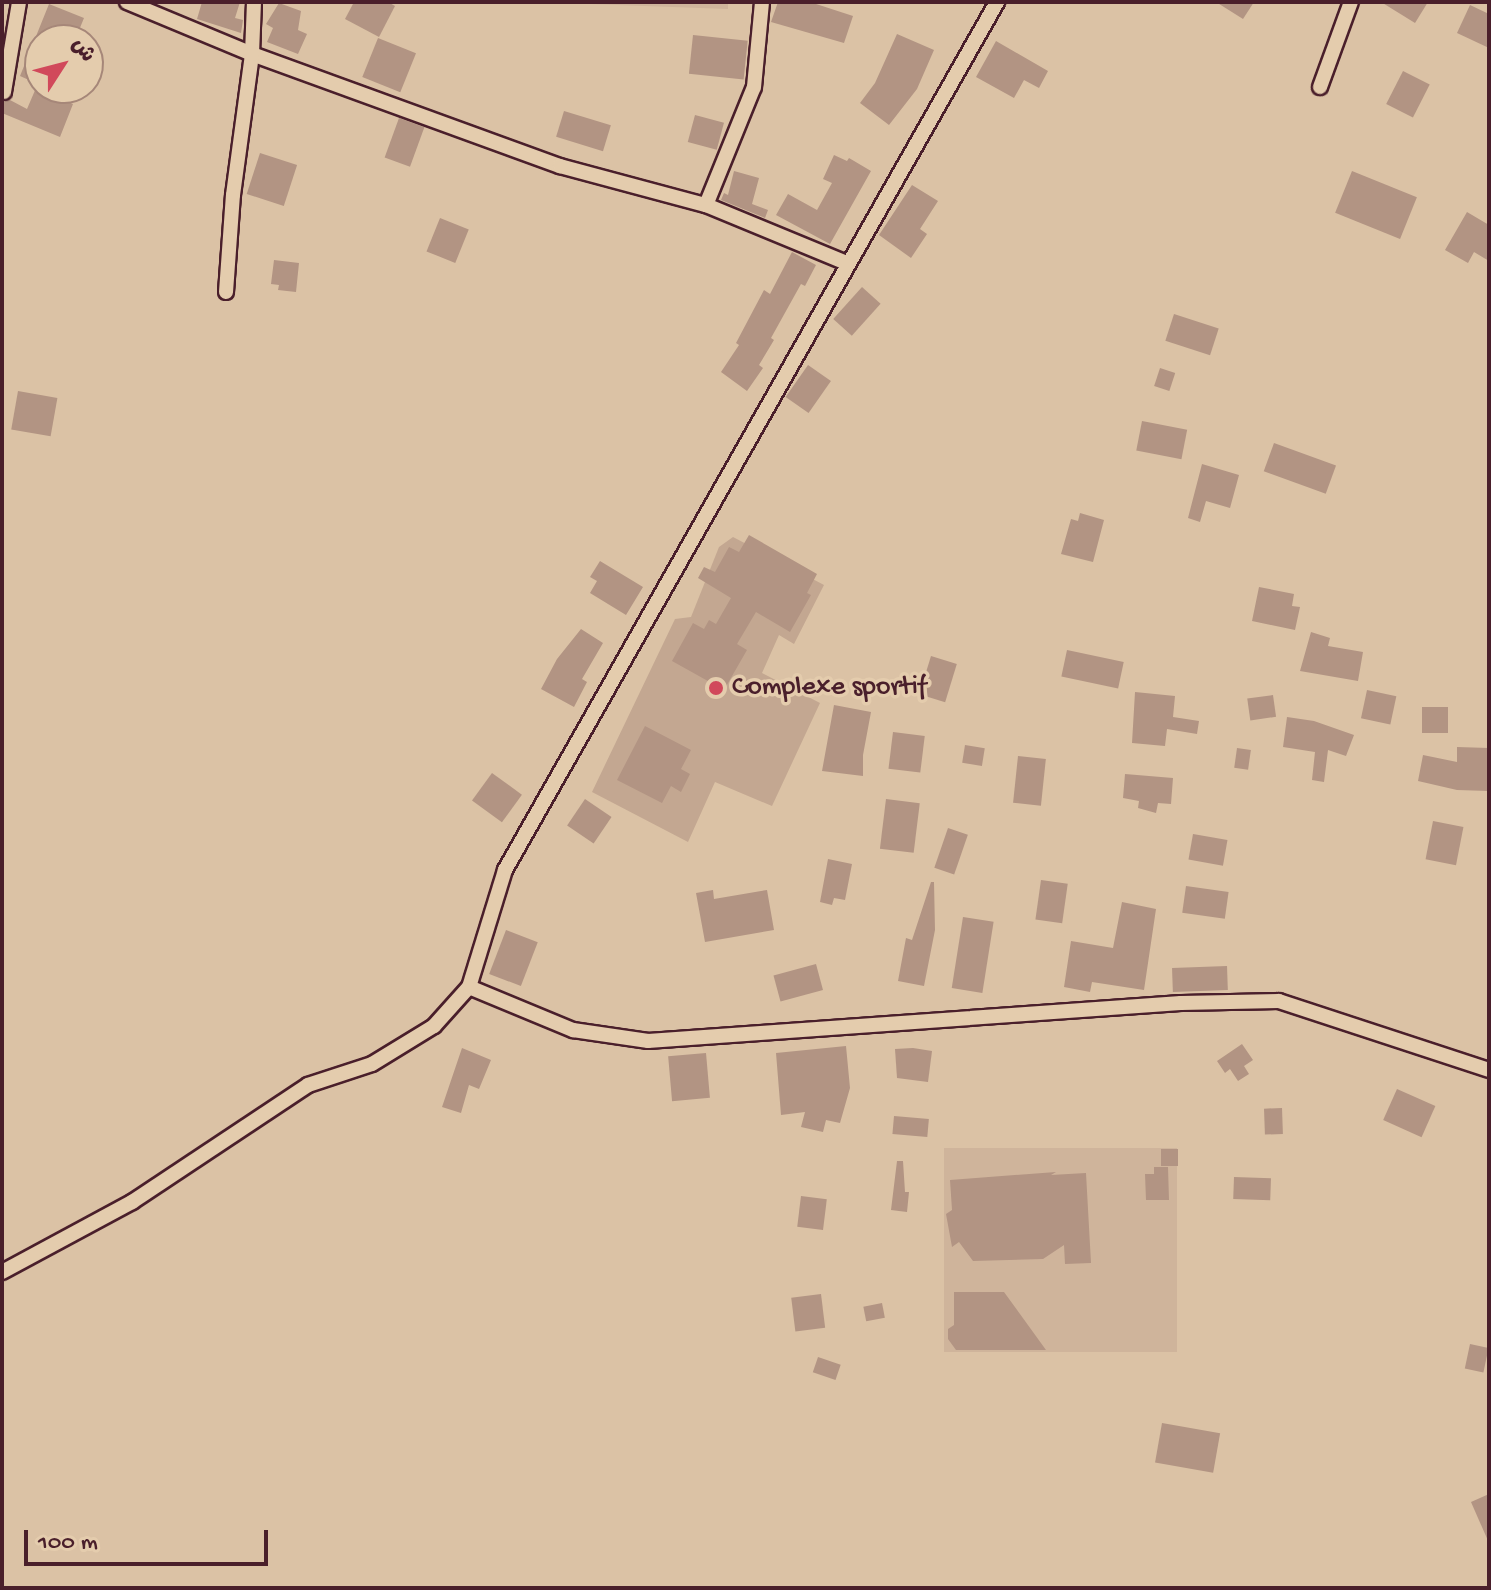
<!DOCTYPE html>
<meta charset="utf-8">
<style>
body{margin:0}
#map{position:relative;width:1491px;height:1590px;overflow:hidden;background:#dbc2a5;font-family:"Gochi Hand","Playpen Sans Arabic",sans-serif}
div>[style]{position:absolute}
.built>*{inset:0;background:#cfb49b;transform-origin:0 0}
.green>*{inset:0;background:#c3a791}
.building>*{inset:0;background:#b29483;transform-origin:0 0}
.roads{filter:drop-shadow(2px 0 #4a1f2b) drop-shadow(-2px 0 #4a1f2b) drop-shadow(0 2px #4a1f2b) drop-shadow(0 -2px #4a1f2b)}
.street>*{height:14px;margin:-7px;padding:0 7px;transform-origin:7px;border-radius:7px;background:#e4ccad}
.dots>*{width:22px;height:22px;translate:-50% -50%;box-sizing:border-box;border:4px solid #e4ccad;border-radius:50%}
span{translate:-50% -50%;white-space:nowrap;text-align:center;line-height:1.15;-webkit-text-stroke:7px #e4ccad;paint-order:stroke}
.poi-label{font-size:28px;color:#4a1f2b}
.left{translate:0 -50%;text-align:left}
.frame{position:absolute;inset:0;border:4px solid #4a1f2b;pointer-events:none}
.north{position:absolute;left:24px;top:24px;width:80px;height:80px;box-sizing:border-box;background:#e4ccad;border:2px solid #a68779;border-radius:50%;rotate:54deg;font-size:22px;font-weight:700;line-height:32px;text-align:center;color:#4a1f2b}
.north::after{content:'';display:block;margin:auto;width:28px;height:36px;background:#d1495b;clip-path:polygon(50% 0,100% 100%,50% 72%,0 100%)}
.scale{position:absolute;left:24px;top:1530px;width:244px;height:36px;box-sizing:border-box;border:4px solid #4a1f2b;border-top:0;padding-left:10px;font-size:24px;line-height:28px;white-space:nowrap;color:#4a1f2b;-webkit-text-stroke:6px #e4ccad;paint-order:stroke}
</style>
<div id="map">
<div class="built">
<i style="clip-path:polygon(534px 2px,728px 2px,728px 9px)"></i>
<i style="left:944px;top:1148px;width:233px;height:204px"></i>
</div>
<div class="green">
<i style="clip-path:polygon(733px 537px,824px 585px,794px 644px,779px 635px,762px 673px,820px 703px,772px 806px,715px 782px,688px 842px,592px 792px,675px 619px,691px 617px,719px 547px)"></i>
</div>
<div class="building">
<i style="clip-path:polygon(202px 2px,240px 2px,235px 18px,243px 20px,241px 33px,197px 19px)"></i>
<i style="clip-path:polygon(354px 2px,388px 2px,395px 6px,379px 37px,345px 19px)"></i>
<i style="clip-path:polygon(778px 2px,810px 2px,853px 16px,844px 43px,771px 22px)"></i>
<i style="clip-path:polygon(1216px 2px,1254px 2px,1243px 19px)"></i>
<i style="clip-path:polygon(1381px 2px,1428px 2px,1415px 23px)"></i>
<i style="clip-path:polygon(279px 3px,301px 11px,298px 30px,307px 34px,298px 54px,267px 42px,273px 28px,266px 24px)"></i>
<i style="clip-path:polygon(49px 4px,84px 18px,75px 40px,40px 40px,40px 85px,20px 76px)"></i>
<i style="clip-path:polygon(1470px 5px,1489px 14px,1489px 48px,1457px 33px)"></i>
<i style="clip-path:polygon(897px 34px,934px 50px,917px 89px,889px 125px,860px 103px,875px 83px)"></i>
<i style="left:693px;top:35px;width:55px;height:39px;rotate:6deg"></i>
<i style="left:378px;top:38px;width:41px;height:42px;rotate:22deg"></i>
<i style="clip-path:polygon(996px 41px,1048px 71px,1039px 88px,1024px 80px,1014px 98px,976px 77px)"></i>
<i style="left:1403px;top:71px;width:30px;height:37px;rotate:27deg"></i>
<i style="clip-path:polygon(36px 88px,56px 88px,53px 96px,73px 104px,60px 137px,2px 113px,2px 102px,10px 100px,27px 109px)"></i>
<i style="left:564px;top:111px;width:49px;height:27px;rotate:17deg"></i>
<i style="left:695px;top:115px;width:30px;height:28px;rotate:15deg"></i>
<i style="left:399px;top:118px;width:27px;height:42px;rotate:20deg"></i>
<i style="left:260px;top:153px;width:39px;height:43px;rotate:18deg"></i>
<i style="clip-path:polygon(834px 155px,847px 161px,849px 158px,871px 171px,830px 244px,776px 215px,788px 194px,817px 210px,832px 183px,823px 179px)"></i>
<i style="clip-path:polygon(734px 171px,759px 178px,752px 204px,768px 210px,765px 218px,721px 200px,724px 193px,728px 195px)"></i>
<i style="left:1352px;top:171px;width:70px;height:45px;rotate:22deg"></i>
<i style="clip-path:polygon(912px 185px,938px 201px,920px 229px,927px 234px,911px 258px,879px 235px)"></i>
<i style="clip-path:polygon(1467px 212px,1489px 225px,1489px 261px,1474px 252px,1468px 263px,1445px 250px)"></i>
<i style="left:440px;top:218px;width:31px;height:36px;rotate:22deg"></i>
<i style="clip-path:polygon(792px 252px,816px 265px,805px 286px,801px 284px,771px 338px,774px 340px,759px 365px,763px 368px,747px 391px,721px 372px,739px 345px,736px 343px,764px 290px,770px 294px)"></i>
<i style="clip-path:polygon(274px 260px,299px 263px,296px 292px,278px 290px,279px 285px,271px 284px)"></i>
<i style="left:862px;top:287px;width:25px;height:43px;rotate:42deg"></i>
<i style="left:1174px;top:314px;width:47px;height:28px;rotate:18deg"></i>
<i style="left:808px;top:365px;width:28px;height:39px;rotate:35deg"></i>
<i style="left:1160px;top:368px;width:16px;height:19px;rotate:18deg"></i>
<i style="left:18px;top:391px;width:40px;height:39px;rotate:10deg"></i>
<i style="left:1142px;top:421px;width:46px;height:30px;rotate:11deg"></i>
<i style="left:1274px;top:443px;width:66px;height:30px;rotate:20deg"></i>
<i style="clip-path:polygon(1202px 464px,1239px 475px,1230px 508px,1206px 501px,1200px 522px,1188px 518px)"></i>
<i style="clip-path:polygon(1080px 513px,1104px 520px,1093px 562px,1061px 554px,1071px 519px,1078px 521px)"></i>
<i style="clip-path:polygon(749px 535px,817px 574px,807px 593px,811px 595px,790px 632px,756px 612px,737px 644px,747px 650px,724px 690px,672px 661px,693px 623px,704px 629px,709px 620px,716px 624px,731px 598px,698px 578px,704px 567px,715px 572px,729px 547px,739px 552px)"></i>
<i style="clip-path:polygon(600px 561px,643px 587px,626px 615px,590px 593px,597px 581px,590px 577px)"></i>
<i style="clip-path:polygon(1259px 587px,1294px 594px,1292px 606px,1300px 607px,1295px 630px,1252px 621px)"></i>
<i style="clip-path:polygon(581px 629px,603px 643px,582px 679px,587px 682px,574px 707px,541px 689px,557px 659px)"></i>
<i style="clip-path:polygon(1311px 632px,1330px 638px,1328px 646px,1363px 652px,1358px 681px,1300px 671px)"></i>
<i style="left:1067px;top:650px;width:58px;height:27px;rotate:12deg"></i>
<i style="left:931px;top:656px;width:27px;height:40px;rotate:17deg"></i>
<i style="left:1367px;top:690px;width:30px;height:29px;rotate:12deg"></i>
<i style="clip-path:polygon(1135px 692px,1175px 696px,1173px 717px,1199px 721px,1197px 734px,1167px 729px,1165px 746px,1132px 743px)"></i>
<i style="left:1273px;top:695px;width:22px;height:26px;rotate:82deg"></i>
<i style="clip-path:polygon(834px 705px,871px 712px,863px 755px,863px 776px,822px 771px)"></i>
<i style="left:1422px;top:707px;width:26px;height:26px"></i>
<i style="clip-path:polygon(1287px 717px,1314px 721px,1354px 735px,1346px 756px,1328px 750px,1324px 782px,1312px 780px,1315px 752px,1283px 747px)"></i>
<i style="clip-path:polygon(645px 726px,691px 750px,681px 769px,690px 774px,681px 792px,671px 786px,662px 803px,617px 780px)"></i>
<i style="left:893px;top:732px;width:32px;height:37px;rotate:7deg"></i>
<i style="left:965px;top:745px;width:20px;height:18px;rotate:9deg"></i>
<i style="clip-path:polygon(1457px 747px,1489px 748px,1489px 791px,1457px 790px,1418px 781px,1423px 755px,1457px 762px)"></i>
<i style="left:1237px;top:748px;width:14px;height:20px;rotate:8deg"></i>
<i style="left:1018px;top:756px;width:28px;height:47px;rotate:6deg"></i>
<i style="left:492px;top:773px;width:37px;height:34px;rotate:36deg"></i>
<i style="clip-path:polygon(1125px 774px,1173px 778px,1171px 804px,1158px 803px,1156px 813px,1138px 808px,1139px 801px,1123px 798px)"></i>
<i style="left:585px;top:799px;width:32px;height:32px;rotate:34deg"></i>
<i style="left:886px;top:799px;width:34px;height:50px;rotate:7deg"></i>
<i style="left:1433px;top:821px;width:31px;height:39px;rotate:11deg"></i>
<i style="left:948px;top:828px;width:21px;height:42px;rotate:19deg"></i>
<i style="left:1193px;top:834px;width:35px;height:26px;rotate:10deg"></i>
<i style="clip-path:polygon(828px 859px,852px 864px,845px 900px,834px 898px,832px 905px,820px 902px)"></i>
<i style="left:1041px;top:880px;width:27px;height:40px;rotate:8deg"></i>
<i style="clip-path:polygon(931px 882px,934px 882px,935px 930px,924px 986px,898px 981px,906px 938px,912px 940px)"></i>
<i style="left:1186px;top:886px;width:43px;height:27px;rotate:8deg"></i>
<i style="clip-path:polygon(713px 890px,714px 899px,767px 890px,774px 930px,705px 942px,696px 893px)"></i>
<i style="clip-path:polygon(1122px 902px,1156px 909px,1144px 990px,1092px 982px,1090px 992px,1064px 987px,1071px 941px,1113px 948px)"></i>
<i style="left:963px;top:917px;width:31px;height:72px;rotate:9deg"></i>
<i style="left:506px;top:930px;width:34px;height:47px;rotate:21deg"></i>
<i style="left:816px;top:964px;width:27px;height:44px;rotate:75deg"></i>
<i style="left:1227px;top:966px;width:24px;height:55px;rotate:88deg"></i>
<i style="clip-path:polygon(1242px 1044px,1253px 1060px,1244px 1066px,1249px 1074px,1238px 1081px,1230px 1069px,1225px 1073px,1217px 1061px)"></i>
<i style="clip-path:polygon(846px 1046px,850px 1088px,840px 1123px,826px 1120px,823px 1132px,801px 1127px,805px 1112px,781px 1115px,776px 1053px)"></i>
<i style="clip-path:polygon(462px 1048px,491px 1060px,479px 1089px,469px 1085px,461px 1113px,442px 1107px)"></i>
<i style="clip-path:polygon(913px 1048px,932px 1051px,928px 1082px,897px 1078px,895px 1049px)"></i>
<i style="left:706px;top:1053px;width:45px;height:38px;rotate:85deg"></i>
<i style="left:1397px;top:1089px;width:42px;height:34px;rotate:24deg"></i>
<i style="left:1282px;top:1108px;width:26px;height:18px;rotate:88deg"></i>
<i style="left:894px;top:1116px;width:35px;height:18px;rotate:5deg"></i>
<i style="left:1161px;top:1149px;width:17px;height:17px"></i>
<i style="clip-path:polygon(897px 1161px,903px 1161px,905px 1192px,909px 1192px,907px 1212px,891px 1210px)"></i>
<i style="clip-path:polygon(1154px 1167px,1168px 1167px,1169px 1200px,1146px 1200px,1145px 1174px,1154px 1174px)"></i>
<i style="clip-path:polygon(1056px 1172px,1051px 1175px,1086px 1173px,1091px 1263px,1065px 1264px,1064px 1245px,1043px 1259px,973px 1261px,959px 1242px,952px 1247px,946px 1214px,952px 1210px,950px 1180px)"></i>
<i style="left:1234px;top:1177px;width:37px;height:22px;rotate:2deg"></i>
<i style="left:801px;top:1196px;width:26px;height:31px;rotate:7deg"></i>
<i style="clip-path:polygon(954px 1292px,1004px 1292px,1046px 1350px,956px 1350px,948px 1339px,948px 1329px,954px 1325px)"></i>
<i style="left:821px;top:1294px;width:34px;height:30px;rotate:83deg"></i>
<i style="left:882px;top:1303px;width:15px;height:19px;rotate:79deg"></i>
<i style="left:1470px;top:1344px;width:19px;height:25px;rotate:12deg"></i>
<i style="left:818px;top:1357px;width:24px;height:16px;rotate:19deg"></i>
<i style="left:1162px;top:1423px;width:59px;height:40px;rotate:10deg"></i>
<i style="clip-path:polygon(1489px 1494px,1489px 1543px,1471px 1502px)"></i>
</div>
<div class="roads">
<div class="street">
<i style="left:127px;top:2px;width:135px;rotate:22.6deg"></i>
<i style="left:252px;top:54px;width:328px;rotate:20deg"></i>
<i style="left:560px;top:166px;width:151px;rotate:15deg"></i>
<i style="left:706px;top:205px;width:152px;rotate:22.4deg"></i>
<i style="left:1320px;top:87px;width:90px;rotate:-70deg"></i>
<i style="left:4px;top:92px;width:91px;rotate:-80.5deg"></i>
<i style="left:706px;top:205px;width:127px;rotate:-67.9deg"></i>
<i style="left:754px;top:87px;width:85px;rotate:-84.6deg"></i>
<i style="left:226px;top:292px;width:97px;rotate:-85.9deg"></i>
<i style="left:233px;top:195px;width:142px;rotate:-82.3deg"></i>
<i style="left:252px;top:54px;width:52px;rotate:-87.8deg"></i>
<i style="left:469px;top:987px;width:113px;rotate:22.5deg"></i>
<i style="left:573px;top:1030px;width:76px;rotate:8.3deg"></i>
<i style="left:648px;top:1041px;width:534px;rotate:-4.08deg"></i>
<i style="left:1181px;top:1003px;width:98px;rotate:-1.2deg"></i>
<i style="left:1279px;top:1001px;width:221px;rotate:18.2deg"></i>
<i style="left:2px;top:1272px;width:148px;rotate:-28.3deg"></i>
<i style="left:132px;top:1202px;width:211px;rotate:-33.6deg"></i>
<i style="left:308px;top:1085px;width:67px;rotate:-18.2deg"></i>
<i style="left:372px;top:1064px;width:73px;rotate:-31.5deg"></i>
<i style="left:434px;top:1026px;width:52px;rotate:-48.1deg"></i>
<i style="left:469px;top:987px;width:122px;rotate:-72.9deg"></i>
<i style="left:505px;top:870px;width:998px;rotate:-60.45deg"></i>
</div>
</div>
<div class="dots">
<i style="left:716px;top:688px;background:#d1495b"></i>
</div>
<div class="poi-label">
<span class="left" style="left:732px;top:688px">Complexe sportif</span>
</div>
<div class="frame"></div>
<div class="north">ش</div>
<div class="scale">100 m</div>
</div>
